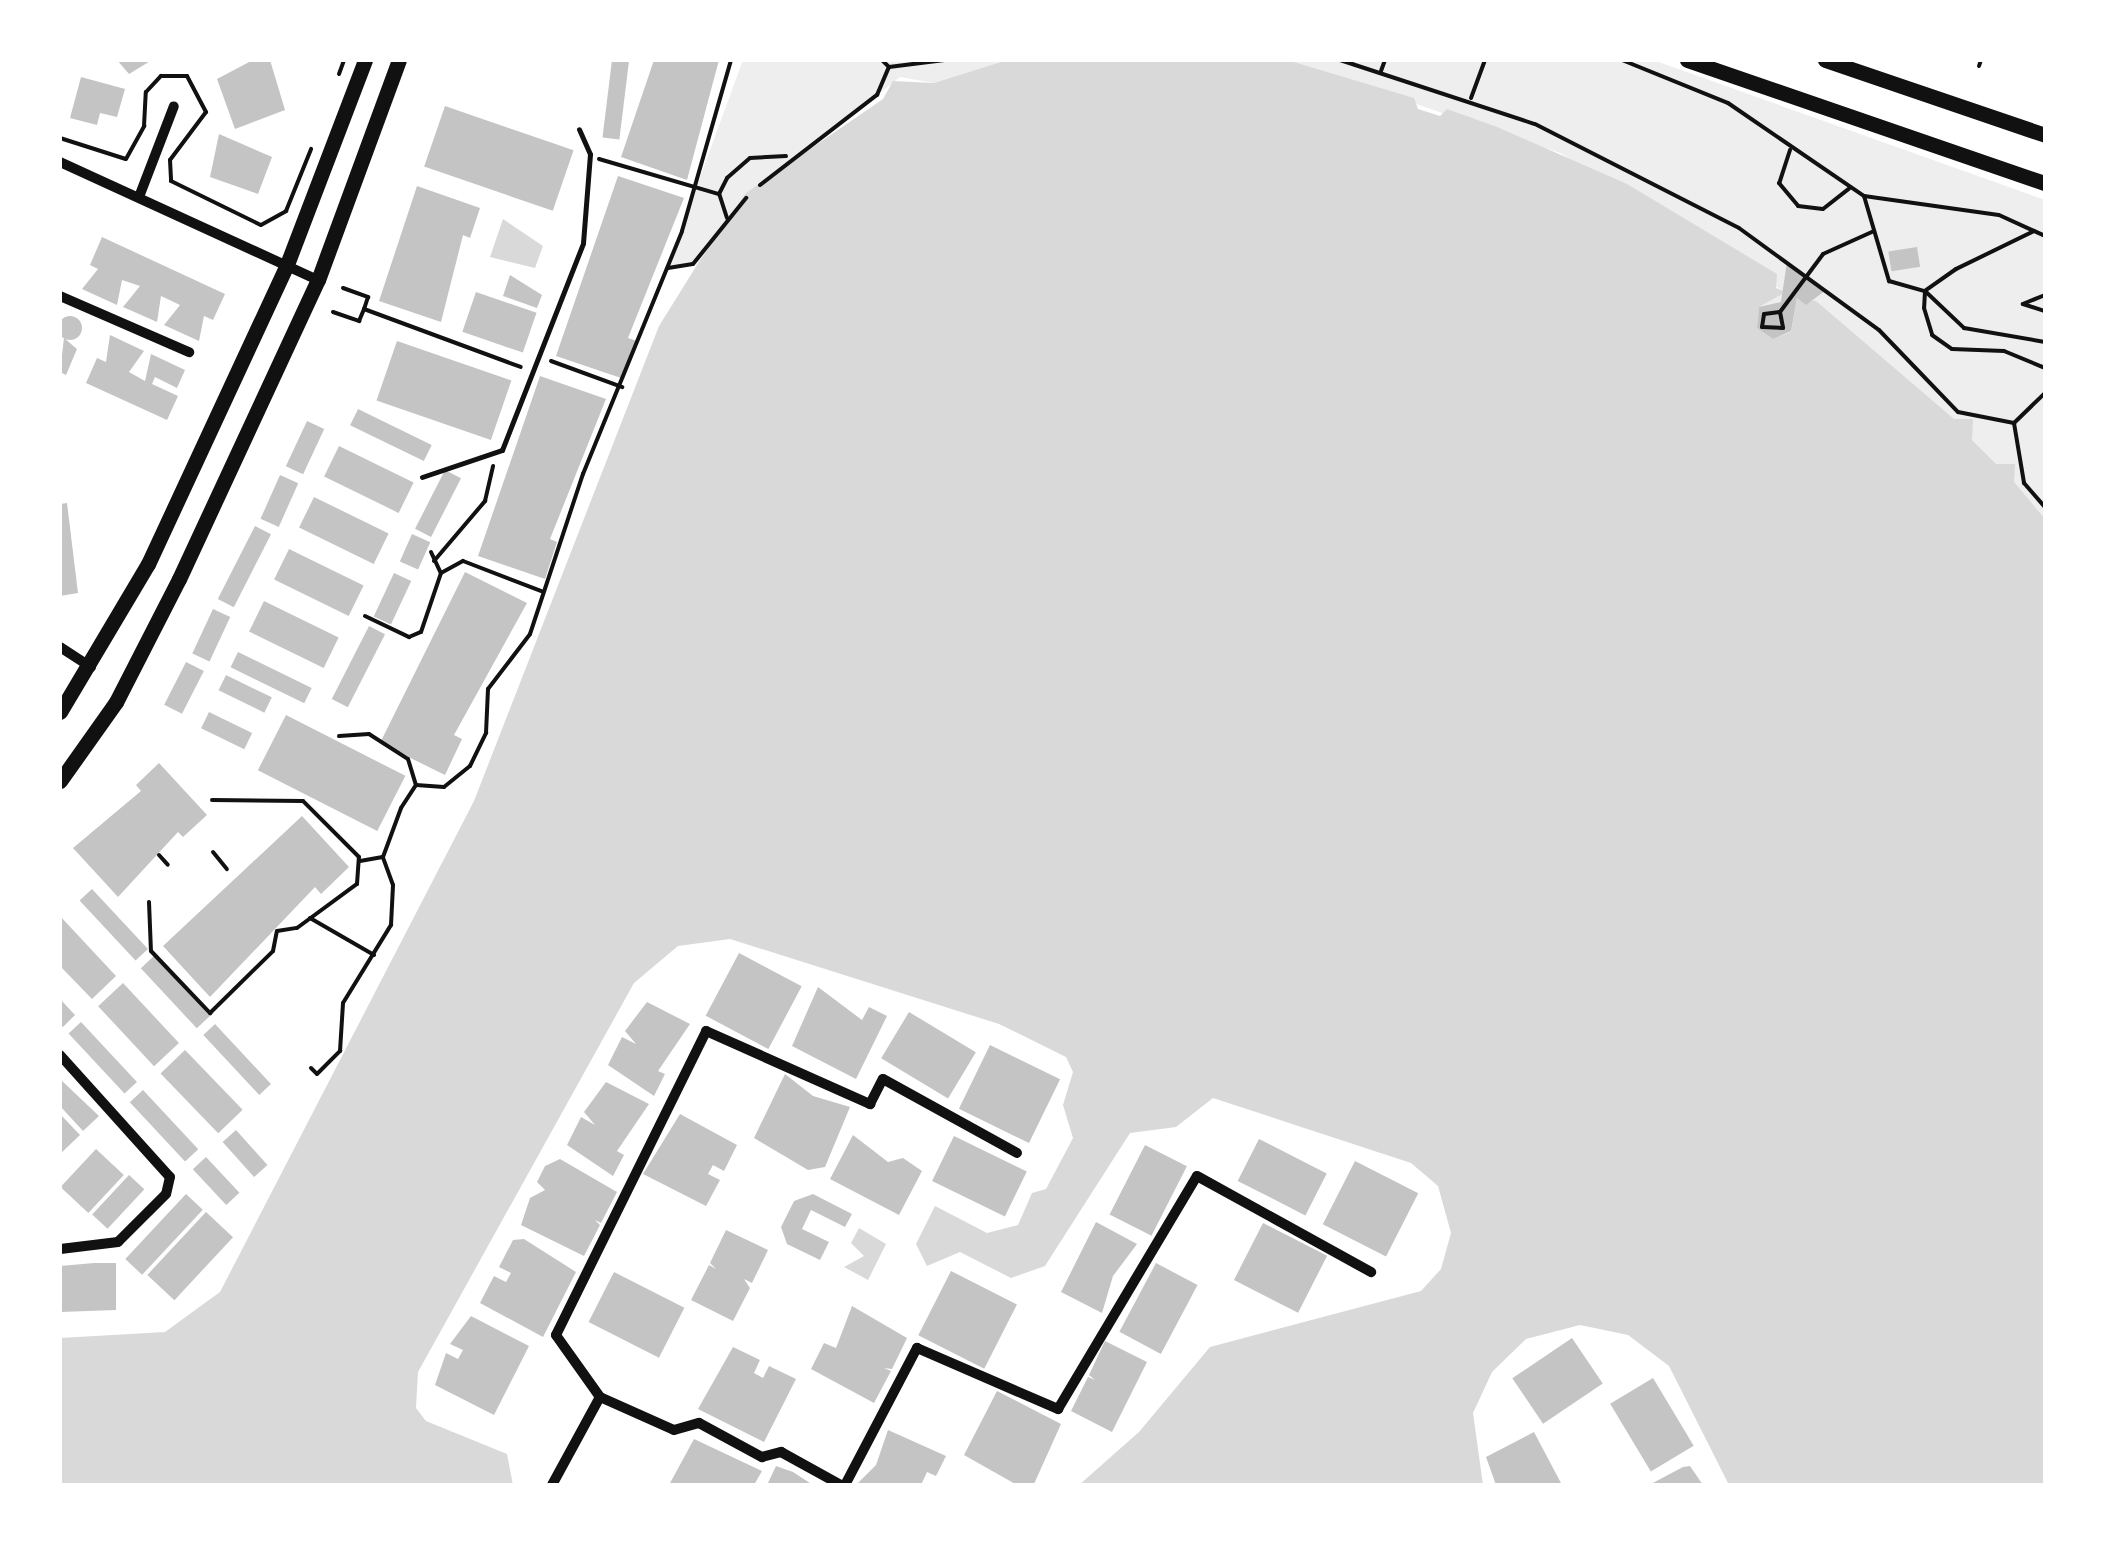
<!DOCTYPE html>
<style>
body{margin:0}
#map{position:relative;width:2105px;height:1545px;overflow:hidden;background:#fff;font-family:"IBM Plex Sans",sans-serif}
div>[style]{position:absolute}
.green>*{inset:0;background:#eee}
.water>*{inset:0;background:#d9d9d9}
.building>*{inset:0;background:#c4c4c4;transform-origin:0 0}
.round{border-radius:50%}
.path>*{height:4px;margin:-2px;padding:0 2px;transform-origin:2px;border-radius:2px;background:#111}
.service>*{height:5px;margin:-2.5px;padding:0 2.5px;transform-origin:2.5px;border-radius:2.5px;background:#111}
.minor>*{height:10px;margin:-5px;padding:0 5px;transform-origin:5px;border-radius:5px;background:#111}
.secondary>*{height:15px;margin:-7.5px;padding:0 7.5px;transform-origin:7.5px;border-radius:7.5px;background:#111}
span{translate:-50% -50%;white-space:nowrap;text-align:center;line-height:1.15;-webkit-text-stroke:9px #fff;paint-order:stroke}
.frame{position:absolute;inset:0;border:62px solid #fff;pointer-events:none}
</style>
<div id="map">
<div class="green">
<i style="clip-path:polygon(743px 60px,1007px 60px,934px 83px,900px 77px,761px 188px,697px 265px,666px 270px)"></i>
<i style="clip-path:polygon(1287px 60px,1653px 60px,2045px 200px,2045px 519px,1954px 420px,1816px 302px,1797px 299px,1792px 332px,1773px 340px,1756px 328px,1758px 307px,1785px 292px,1560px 153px)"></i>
</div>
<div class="water">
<i style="clip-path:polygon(1007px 60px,1287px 60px,1414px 98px,1418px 109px,1440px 116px,1447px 109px,1497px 127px,1627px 184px,1777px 274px,1776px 288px,1786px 292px,1759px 307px,1757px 328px,1773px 339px,1791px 332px,1797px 299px,1816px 301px,1954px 419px,1973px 419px,1972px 440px,1996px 464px,2015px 464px,2014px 482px,2045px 519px,2045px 1485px,1729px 1485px,1669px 1366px,1628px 1335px,1580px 1325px,1526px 1339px,1492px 1372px,1473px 1413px,1483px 1485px,1079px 1485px,1139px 1432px,1210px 1347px,1421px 1291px,1441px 1269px,1451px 1233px,1438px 1186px,1411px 1163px,1213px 1098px,1176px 1127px,1130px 1133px,1045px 1266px,1011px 1278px,960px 1252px,927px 1266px,916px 1244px,935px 1206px,987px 1233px,1018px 1225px,1032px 1193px,1046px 1189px,1073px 1138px,1063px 1105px,1073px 1072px,1066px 1057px,999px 1024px,730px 939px,678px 946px,634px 983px,418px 1372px,416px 1408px,426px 1421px,507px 1454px,513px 1485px,60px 1485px,60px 1338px,165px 1332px,220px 1292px,474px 801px,659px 326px,697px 265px,746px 193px,883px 99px,893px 81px,934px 83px)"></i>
<i style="clip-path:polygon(503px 219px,543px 246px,535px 268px,490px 257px)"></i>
<i style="clip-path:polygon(859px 1228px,886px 1244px,868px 1280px,844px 1267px,864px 1256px,851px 1243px)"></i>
</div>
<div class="building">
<i style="clip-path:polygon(117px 60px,152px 60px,129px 74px)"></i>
<i style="clip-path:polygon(253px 60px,270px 60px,285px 110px,235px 129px,217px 79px)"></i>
<i style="left:612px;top:60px;width:17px;height:78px;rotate:7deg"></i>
<i style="clip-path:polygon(654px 60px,719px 60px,687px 180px,621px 157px)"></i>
<i style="clip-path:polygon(81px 77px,125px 89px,117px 117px,100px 113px,97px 125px,70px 118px)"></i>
<i style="left:445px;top:106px;width:136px;height:64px;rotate:19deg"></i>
<i style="clip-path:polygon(219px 134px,272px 157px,258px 194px,210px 177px)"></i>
<i style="clip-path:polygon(618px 176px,684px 198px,628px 338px,637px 341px,624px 379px,556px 356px)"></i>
<i style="clip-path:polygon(417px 186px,480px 208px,470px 238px,463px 235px,441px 322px,379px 301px)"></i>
<i style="clip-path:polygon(102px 237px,225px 294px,213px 320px,204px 316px,199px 341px,164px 325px,180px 305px,161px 296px,157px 322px,123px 307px,140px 286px,122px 280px,117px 305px,82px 289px,98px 269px,90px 265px)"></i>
<i style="left:1917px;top:247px;width:20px;height:29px;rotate:81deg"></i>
<i style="clip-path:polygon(1787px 262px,1826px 290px,1806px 305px,1797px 298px,1791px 331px,1773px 339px,1757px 328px,1759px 307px,1781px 302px)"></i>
<i style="clip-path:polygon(510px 275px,542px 295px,537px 308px,503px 296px)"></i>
<i style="left:476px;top:292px;width:64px;height:42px;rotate:19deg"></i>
<i class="round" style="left:58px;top:316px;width:24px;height:24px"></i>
<i style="clip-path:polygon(110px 335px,144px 351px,129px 372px,145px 381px,151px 354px,185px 370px,177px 388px,155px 377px,152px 384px,178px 396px,167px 420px,86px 383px,97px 358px,106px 362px)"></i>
<i style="clip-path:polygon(64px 338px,77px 349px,66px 375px,60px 372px)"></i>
<i style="left:397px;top:341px;width:121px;height:63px;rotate:19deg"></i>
<i style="clip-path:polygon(540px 376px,606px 399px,550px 539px,557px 542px,545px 579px,478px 556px)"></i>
<i style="left:358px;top:409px;width:82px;height:18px;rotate:26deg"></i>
<i style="left:307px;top:421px;width:19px;height:50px;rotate:25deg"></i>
<i style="left:339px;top:446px;width:83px;height:34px;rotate:26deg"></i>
<i style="left:445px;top:470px;width:18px;height:66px;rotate:27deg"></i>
<i style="left:280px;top:475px;width:20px;height:48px;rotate:24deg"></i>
<i style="left:314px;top:497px;width:83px;height:34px;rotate:26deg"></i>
<i style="clip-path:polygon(67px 503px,78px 593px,60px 596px,60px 504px)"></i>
<i style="left:255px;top:526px;width:18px;height:82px;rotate:27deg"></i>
<i style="left:412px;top:534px;width:20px;height:30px;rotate:24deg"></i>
<i style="left:289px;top:549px;width:83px;height:34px;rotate:26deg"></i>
<i style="clip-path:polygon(465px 572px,527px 603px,454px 735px,462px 739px,445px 775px,380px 743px)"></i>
<i style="left:394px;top:573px;width:19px;height:48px;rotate:25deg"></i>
<i style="left:264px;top:601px;width:83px;height:34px;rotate:26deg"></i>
<i style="left:213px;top:609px;width:19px;height:49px;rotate:25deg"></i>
<i style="left:369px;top:626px;width:18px;height:82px;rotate:27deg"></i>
<i style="left:238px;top:652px;width:82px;height:17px;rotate:26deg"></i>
<i style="left:186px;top:662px;width:20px;height:48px;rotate:27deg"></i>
<i style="left:226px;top:675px;width:51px;height:17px;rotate:26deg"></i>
<i style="left:209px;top:712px;width:48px;height:18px;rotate:26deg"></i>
<i style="left:286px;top:715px;width:134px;height:62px;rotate:27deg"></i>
<i style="clip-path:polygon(159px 763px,207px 815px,183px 837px,178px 832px,118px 897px,73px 848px,141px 791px,136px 785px)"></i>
<i style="clip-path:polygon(302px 816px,349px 867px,321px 894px,315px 887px,210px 997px,163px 946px)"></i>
<i style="left:92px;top:889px;width:82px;height:17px;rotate:47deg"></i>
<i style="clip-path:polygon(60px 916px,116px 976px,92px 999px,60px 966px)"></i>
<i style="left:739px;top:953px;width:71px;height:71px;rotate:28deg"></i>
<i style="left:154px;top:956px;width:82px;height:18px;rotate:47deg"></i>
<i style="left:123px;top:983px;width:82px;height:34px;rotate:47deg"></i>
<i style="clip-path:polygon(818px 987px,862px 1020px,869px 1007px,887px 1016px,856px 1079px,792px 1046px)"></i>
<i style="clip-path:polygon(60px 999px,75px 1015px,63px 1027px,60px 1024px)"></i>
<i style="clip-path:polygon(647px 1002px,690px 1024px,658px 1071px,665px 1074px,654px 1096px,608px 1065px,622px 1037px,636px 1044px,625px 1031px)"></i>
<i style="left:909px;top:1012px;width:78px;height:54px;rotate:31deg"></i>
<i style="left:81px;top:1022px;width:82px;height:17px;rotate:47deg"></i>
<i style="left:215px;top:1024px;width:82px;height:16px;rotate:47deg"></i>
<i style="left:990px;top:1045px;width:78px;height:71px;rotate:26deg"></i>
<i style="left:185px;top:1050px;width:83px;height:34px;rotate:46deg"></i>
<i style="clip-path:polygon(785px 1074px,813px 1096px,850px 1107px,825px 1167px,808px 1170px,754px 1138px)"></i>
<i style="clip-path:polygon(60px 1079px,99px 1116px,83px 1131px,60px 1106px)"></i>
<i style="clip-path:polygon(606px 1082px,649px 1104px,617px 1151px,624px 1155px,613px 1176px,567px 1145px,581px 1117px,595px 1125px,584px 1112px)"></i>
<i style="left:143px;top:1090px;width:81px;height:18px;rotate:47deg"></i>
<i style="clip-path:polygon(60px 1114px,80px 1135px,60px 1154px)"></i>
<i style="clip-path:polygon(680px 1114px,737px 1145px,724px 1171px,713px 1165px,708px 1174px,720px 1180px,706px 1206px,643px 1174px)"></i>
<i style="left:236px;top:1130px;width:47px;height:18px;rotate:48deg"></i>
<i style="clip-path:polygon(853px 1135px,888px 1162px,903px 1158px,922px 1171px,899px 1215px,830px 1179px)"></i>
<i style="left:954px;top:1136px;width:81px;height:50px;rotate:26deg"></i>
<i style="left:1259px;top:1139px;width:76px;height:47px;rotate:27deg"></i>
<i style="left:1145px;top:1145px;width:47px;height:78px;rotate:27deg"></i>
<i style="left:96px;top:1149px;width:38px;height:52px;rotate:43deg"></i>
<i style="left:206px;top:1157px;width:49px;height:18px;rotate:47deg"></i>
<i style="clip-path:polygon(560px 1159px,617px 1192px,601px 1223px,595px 1220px,600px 1225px,584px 1256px,521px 1225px,530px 1198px,545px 1190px,537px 1182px,545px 1166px)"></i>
<i style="left:1355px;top:1161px;width:71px;height:71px;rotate:27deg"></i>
<i style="left:129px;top:1175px;width:21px;height:54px;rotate:43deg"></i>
<i style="left:186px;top:1194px;width:23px;height:89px;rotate:43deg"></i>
<i style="clip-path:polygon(813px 1194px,852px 1214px,845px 1227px,811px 1210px,802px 1229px,829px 1242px,820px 1260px,787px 1244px,781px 1227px,794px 1201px)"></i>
<i style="left:206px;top:1212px;width:37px;height:86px;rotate:43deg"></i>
<i style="clip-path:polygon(1096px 1222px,1137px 1244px,1113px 1276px,1102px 1313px,1061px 1292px)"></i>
<i style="left:1263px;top:1223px;width:72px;height:64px;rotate:27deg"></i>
<i style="clip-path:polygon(726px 1230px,768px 1250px,752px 1283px,744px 1279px,750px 1288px,733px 1321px,691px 1300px,709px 1265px,716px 1269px,710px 1263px)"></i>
<i style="clip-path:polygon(524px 1239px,576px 1272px,543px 1337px,480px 1303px,494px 1276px,506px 1282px,511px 1273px,499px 1267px,513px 1240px)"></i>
<i style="clip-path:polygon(94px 1263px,116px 1263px,116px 1310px,60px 1312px,60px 1266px)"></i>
<i style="left:1156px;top:1263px;width:47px;height:78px;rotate:28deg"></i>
<i style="left:951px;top:1271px;width:74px;height:72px;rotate:27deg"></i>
<i style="left:614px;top:1272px;width:79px;height:56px;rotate:27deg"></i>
<i style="clip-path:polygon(852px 1306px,907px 1338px,892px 1369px,884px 1368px,891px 1371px,874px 1403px,811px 1369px,824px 1343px,836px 1348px)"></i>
<i style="clip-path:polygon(471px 1316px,529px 1346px,494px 1415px,435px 1385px,446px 1353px,458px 1359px,463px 1350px,450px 1344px)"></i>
<i style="left:1572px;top:1338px;width:55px;height:72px;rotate:56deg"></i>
<i style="clip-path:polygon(1105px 1341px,1147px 1362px,1112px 1432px,1071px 1411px,1088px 1377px,1095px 1380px,1089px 1375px)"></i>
<i style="clip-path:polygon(733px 1347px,760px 1360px,754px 1373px,763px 1378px,769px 1366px,796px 1379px,764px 1442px,698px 1409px)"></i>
<i style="left:1653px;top:1378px;width:79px;height:50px;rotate:59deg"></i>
<i style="clip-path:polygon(997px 1391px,1061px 1424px,1034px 1484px,1017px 1485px,964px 1455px)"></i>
<i style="clip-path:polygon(888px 1430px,946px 1456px,936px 1476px,927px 1472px,921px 1485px,857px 1484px,876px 1465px)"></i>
<i style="clip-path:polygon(1534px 1432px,1562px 1485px,1496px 1485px,1486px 1457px)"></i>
<i style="clip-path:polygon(694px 1439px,762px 1471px,754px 1485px,669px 1485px)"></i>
<i style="clip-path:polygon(776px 1466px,793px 1472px,813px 1485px,767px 1485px)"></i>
<i style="clip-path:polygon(1690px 1466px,1703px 1485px,1649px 1485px,1683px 1467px)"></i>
</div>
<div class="path">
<i style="left:882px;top:60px;width:10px;rotate:45deg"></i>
<i style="left:1340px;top:60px;width:205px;rotate:18.2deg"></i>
<i style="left:1535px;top:124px;width:229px;rotate:27deg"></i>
<i style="left:1739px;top:228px;width:173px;rotate:36.1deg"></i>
<i style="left:1879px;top:330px;width:114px;rotate:46.1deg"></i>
<i style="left:1958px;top:412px;width:57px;rotate:11.1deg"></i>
<i style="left:2014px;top:423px;width:61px;rotate:80.5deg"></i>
<i style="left:2024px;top:483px;width:32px;rotate:49deg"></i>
<i style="left:1622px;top:60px;width:114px;rotate:22.1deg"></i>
<i style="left:1728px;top:103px;width:165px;rotate:34.4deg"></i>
<i style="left:1864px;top:196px;width:136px;rotate:8deg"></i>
<i style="left:1999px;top:215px;width:51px;rotate:24.5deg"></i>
<i style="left:1979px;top:66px;width:6px;rotate:-72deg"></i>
<i style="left:1381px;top:71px;width:12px;rotate:-70deg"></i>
<i style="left:339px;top:74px;width:15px;rotate:-70deg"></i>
<i style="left:1471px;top:98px;width:40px;rotate:-69.8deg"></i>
<i style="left:60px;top:138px;width:69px;rotate:17.7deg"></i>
<i style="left:126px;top:159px;width:38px;rotate:-61deg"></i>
<i style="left:144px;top:126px;width:34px;rotate:-87deg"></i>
<i style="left:146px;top:92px;width:22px;rotate:-47deg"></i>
<i style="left:161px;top:76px;width:26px"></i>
<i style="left:187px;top:76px;width:41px;rotate:62.2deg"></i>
<i style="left:206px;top:112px;width:60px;rotate:126.9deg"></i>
<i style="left:170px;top:160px;width:21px;rotate:87deg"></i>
<i style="left:171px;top:181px;width:100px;rotate:26.1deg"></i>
<i style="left:261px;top:225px;width:29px;rotate:-29deg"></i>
<i style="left:286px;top:211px;width:67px;rotate:-68deg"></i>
<i style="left:1790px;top:150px;width:35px;rotate:108deg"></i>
<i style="left:1779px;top:183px;width:30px;rotate:50deg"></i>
<i style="left:1798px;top:206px;width:25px;rotate:7deg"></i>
<i style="left:1823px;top:209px;width:33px;rotate:-38deg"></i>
<i style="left:599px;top:159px;width:125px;rotate:16.3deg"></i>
<i style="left:760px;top:185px;width:148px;rotate:-37.6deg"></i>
<i style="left:877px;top:95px;width:30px;rotate:-67deg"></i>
<i style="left:889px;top:67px;width:56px;rotate:-7.1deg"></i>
<i style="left:1864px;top:196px;width:89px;rotate:73.6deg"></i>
<i style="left:1889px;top:281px;width:37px;rotate:16deg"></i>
<i style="left:1925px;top:291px;width:54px;rotate:43.5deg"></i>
<i style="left:1964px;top:328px;width:82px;rotate:9.8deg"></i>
<i style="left:727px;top:218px;width:25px;rotate:-108deg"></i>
<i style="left:719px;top:194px;width:18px;rotate:-63deg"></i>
<i style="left:727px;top:178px;width:30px;rotate:-41deg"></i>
<i style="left:750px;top:158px;width:36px;rotate:-3deg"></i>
<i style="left:2034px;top:231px;width:87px;rotate:154deg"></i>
<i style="left:1956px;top:269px;width:38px;rotate:145deg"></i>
<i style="left:1925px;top:291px;width:17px;rotate:93deg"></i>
<i style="left:1924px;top:308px;width:28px;rotate:73deg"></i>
<i style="left:1932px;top:335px;width:24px;rotate:35deg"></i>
<i style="left:1952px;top:349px;width:52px;rotate:2.2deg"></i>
<i style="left:2004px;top:351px;width:44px;rotate:22.5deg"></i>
<i style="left:668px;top:268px;width:25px;rotate:-9deg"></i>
<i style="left:693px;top:264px;width:85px;rotate:-51.2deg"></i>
<i style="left:343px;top:288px;width:27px;rotate:20deg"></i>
<i style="left:368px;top:297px;width:13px;rotate:108deg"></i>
<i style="left:364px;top:309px;width:167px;rotate:20.3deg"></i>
<i style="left:2045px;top:295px;width:24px;rotate:158deg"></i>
<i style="left:2023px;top:304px;width:23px;rotate:18deg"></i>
<i style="left:333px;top:312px;width:28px;rotate:19deg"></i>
<i style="left:359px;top:321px;width:13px;rotate:-67deg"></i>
<i style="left:1780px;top:312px;width:16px;rotate:79deg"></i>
<i style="left:1783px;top:328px;width:21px;rotate:-177deg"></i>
<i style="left:1762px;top:327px;width:13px;rotate:-81deg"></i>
<i style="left:1764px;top:314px;width:16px;rotate:-7deg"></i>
<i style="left:1780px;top:312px;width:72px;rotate:-53.4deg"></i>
<i style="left:1823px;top:254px;width:56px;rotate:-24.3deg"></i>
<i style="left:551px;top:361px;width:76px;rotate:20.1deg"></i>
<i style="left:2014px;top:423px;width:43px;rotate:-44.1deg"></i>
<i style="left:431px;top:552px;width:23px;rotate:65deg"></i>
<i style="left:434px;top:561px;width:79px;rotate:-49.6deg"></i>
<i style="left:485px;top:501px;width:36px;rotate:-77deg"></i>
<i style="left:365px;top:616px;width:49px;rotate:25.5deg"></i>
<i style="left:409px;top:637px;width:13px;rotate:-23deg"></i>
<i style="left:421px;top:632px;width:62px;rotate:-71.3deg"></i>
<i style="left:441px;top:573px;width:25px;rotate:-29deg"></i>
<i style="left:463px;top:561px;width:84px;rotate:21deg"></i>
<i style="left:339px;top:736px;width:30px;rotate:-4deg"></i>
<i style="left:369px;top:734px;width:46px;rotate:32.7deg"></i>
<i style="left:408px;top:759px;width:27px;rotate:73deg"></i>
<i style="left:213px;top:852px;width:22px;rotate:51deg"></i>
<i style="left:159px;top:855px;width:13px;rotate:48deg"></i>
<i style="left:360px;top:861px;width:23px;rotate:-10deg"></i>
<i style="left:149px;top:902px;width:49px;rotate:87.7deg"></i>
<i style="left:151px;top:951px;width:86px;rotate:46.4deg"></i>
<i style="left:210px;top:1013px;width:88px;rotate:-44.5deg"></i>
<i style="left:273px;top:951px;width:20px;rotate:-79deg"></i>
<i style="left:277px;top:931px;width:20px;rotate:-9deg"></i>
<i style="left:297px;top:928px;width:74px;rotate:-36.3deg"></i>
<i style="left:357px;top:884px;width:27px;rotate:-86deg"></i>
<i style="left:359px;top:857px;width:79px;rotate:-135deg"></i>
<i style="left:303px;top:801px;width:91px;rotate:-179.4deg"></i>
<i style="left:310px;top:918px;width:74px;rotate:30deg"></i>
<i style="left:311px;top:1068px;width:8px;rotate:45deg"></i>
<i style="left:317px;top:1074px;width:33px;rotate:-45deg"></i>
<i style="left:340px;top:1051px;width:48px;rotate:-86.4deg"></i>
<i style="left:343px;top:1003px;width:92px;rotate:-58.4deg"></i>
<i style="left:391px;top:925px;width:40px;rotate:-87.1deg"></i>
<i style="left:393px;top:885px;width:30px;rotate:-110deg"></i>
<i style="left:383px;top:857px;width:52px;rotate:-69.8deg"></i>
<i style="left:401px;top:808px;width:27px;rotate:-57deg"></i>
<i style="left:416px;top:785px;width:28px;rotate:4deg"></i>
<i style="left:444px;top:787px;width:33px;rotate:-39deg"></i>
<i style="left:470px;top:766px;width:37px;rotate:-64deg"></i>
<i style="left:486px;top:733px;width:44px;rotate:-87.4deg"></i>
<i style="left:488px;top:689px;width:69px;rotate:-52.6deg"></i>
<i style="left:530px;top:634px;width:169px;rotate:-71.7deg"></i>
<i style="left:583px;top:474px;width:262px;rotate:-67.8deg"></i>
<i style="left:682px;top:231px;width:178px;rotate:-74deg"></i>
</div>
<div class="service">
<i style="left:422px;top:477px;width:84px;rotate:-18.6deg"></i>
<i style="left:502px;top:450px;width:222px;rotate:-68.6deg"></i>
<i style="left:583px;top:243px;width:89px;rotate:-85.5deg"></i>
<i style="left:590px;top:154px;width:27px;rotate:-114deg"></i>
</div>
<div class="minor">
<i style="left:60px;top:162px;width:284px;rotate:24.6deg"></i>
<i style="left:139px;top:197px;width:97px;rotate:-69deg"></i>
<i style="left:60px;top:296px;width:141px;rotate:23.5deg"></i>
<i style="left:60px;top:647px;width:37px;rotate:33deg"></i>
<i style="left:60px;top:1055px;width:164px;rotate:48deg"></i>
<i style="left:170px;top:1177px;width:17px;rotate:103deg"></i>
<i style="left:166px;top:1194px;width:68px;rotate:135deg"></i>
<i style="left:118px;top:1242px;width:58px;rotate:173.1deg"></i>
<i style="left:600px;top:1397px;width:76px;rotate:-125.4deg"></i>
<i style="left:556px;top:1335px;width:339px;rotate:-63.7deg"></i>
<i style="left:706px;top:1031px;width:180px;rotate:24deg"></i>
<i style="left:870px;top:1104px;width:28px;rotate:-63deg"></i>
<i style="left:883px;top:1079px;width:153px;rotate:28.9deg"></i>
<i style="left:600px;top:1397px;width:81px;rotate:24deg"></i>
<i style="left:674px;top:1430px;width:26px;rotate:-16deg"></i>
<i style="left:699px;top:1423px;width:72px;rotate:28.4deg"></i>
<i style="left:762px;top:1457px;width:20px;rotate:-15deg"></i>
<i style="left:781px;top:1452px;width:68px;rotate:28.8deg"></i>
<i style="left:552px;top:1485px;width:100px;rotate:-61.4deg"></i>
<i style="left:845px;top:1485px;width:155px;rotate:-62.3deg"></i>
<i style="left:917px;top:1348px;width:154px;rotate:23.4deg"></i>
<i style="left:1058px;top:1409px;width:271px;rotate:-59.2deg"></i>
<i style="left:1197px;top:1176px;width:199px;rotate:28.9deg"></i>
</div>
<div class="secondary">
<i style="left:1687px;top:60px;width:379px;rotate:19deg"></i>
<i style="left:1825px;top:60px;width:232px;rotate:18.8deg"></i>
<i style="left:60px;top:712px;width:172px;rotate:-59.3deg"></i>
<i style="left:148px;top:564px;width:327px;rotate:-65.1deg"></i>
<i style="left:286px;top:267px;width:222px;rotate:-69.1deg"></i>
<i style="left:60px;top:781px;width:97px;rotate:-54.7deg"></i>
<i style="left:116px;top:702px;width:138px;rotate:-62.9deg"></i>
<i style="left:179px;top:579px;width:330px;rotate:-65.1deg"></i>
<i style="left:318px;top:280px;width:234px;rotate:-69.8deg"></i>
</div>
<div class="frame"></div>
</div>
